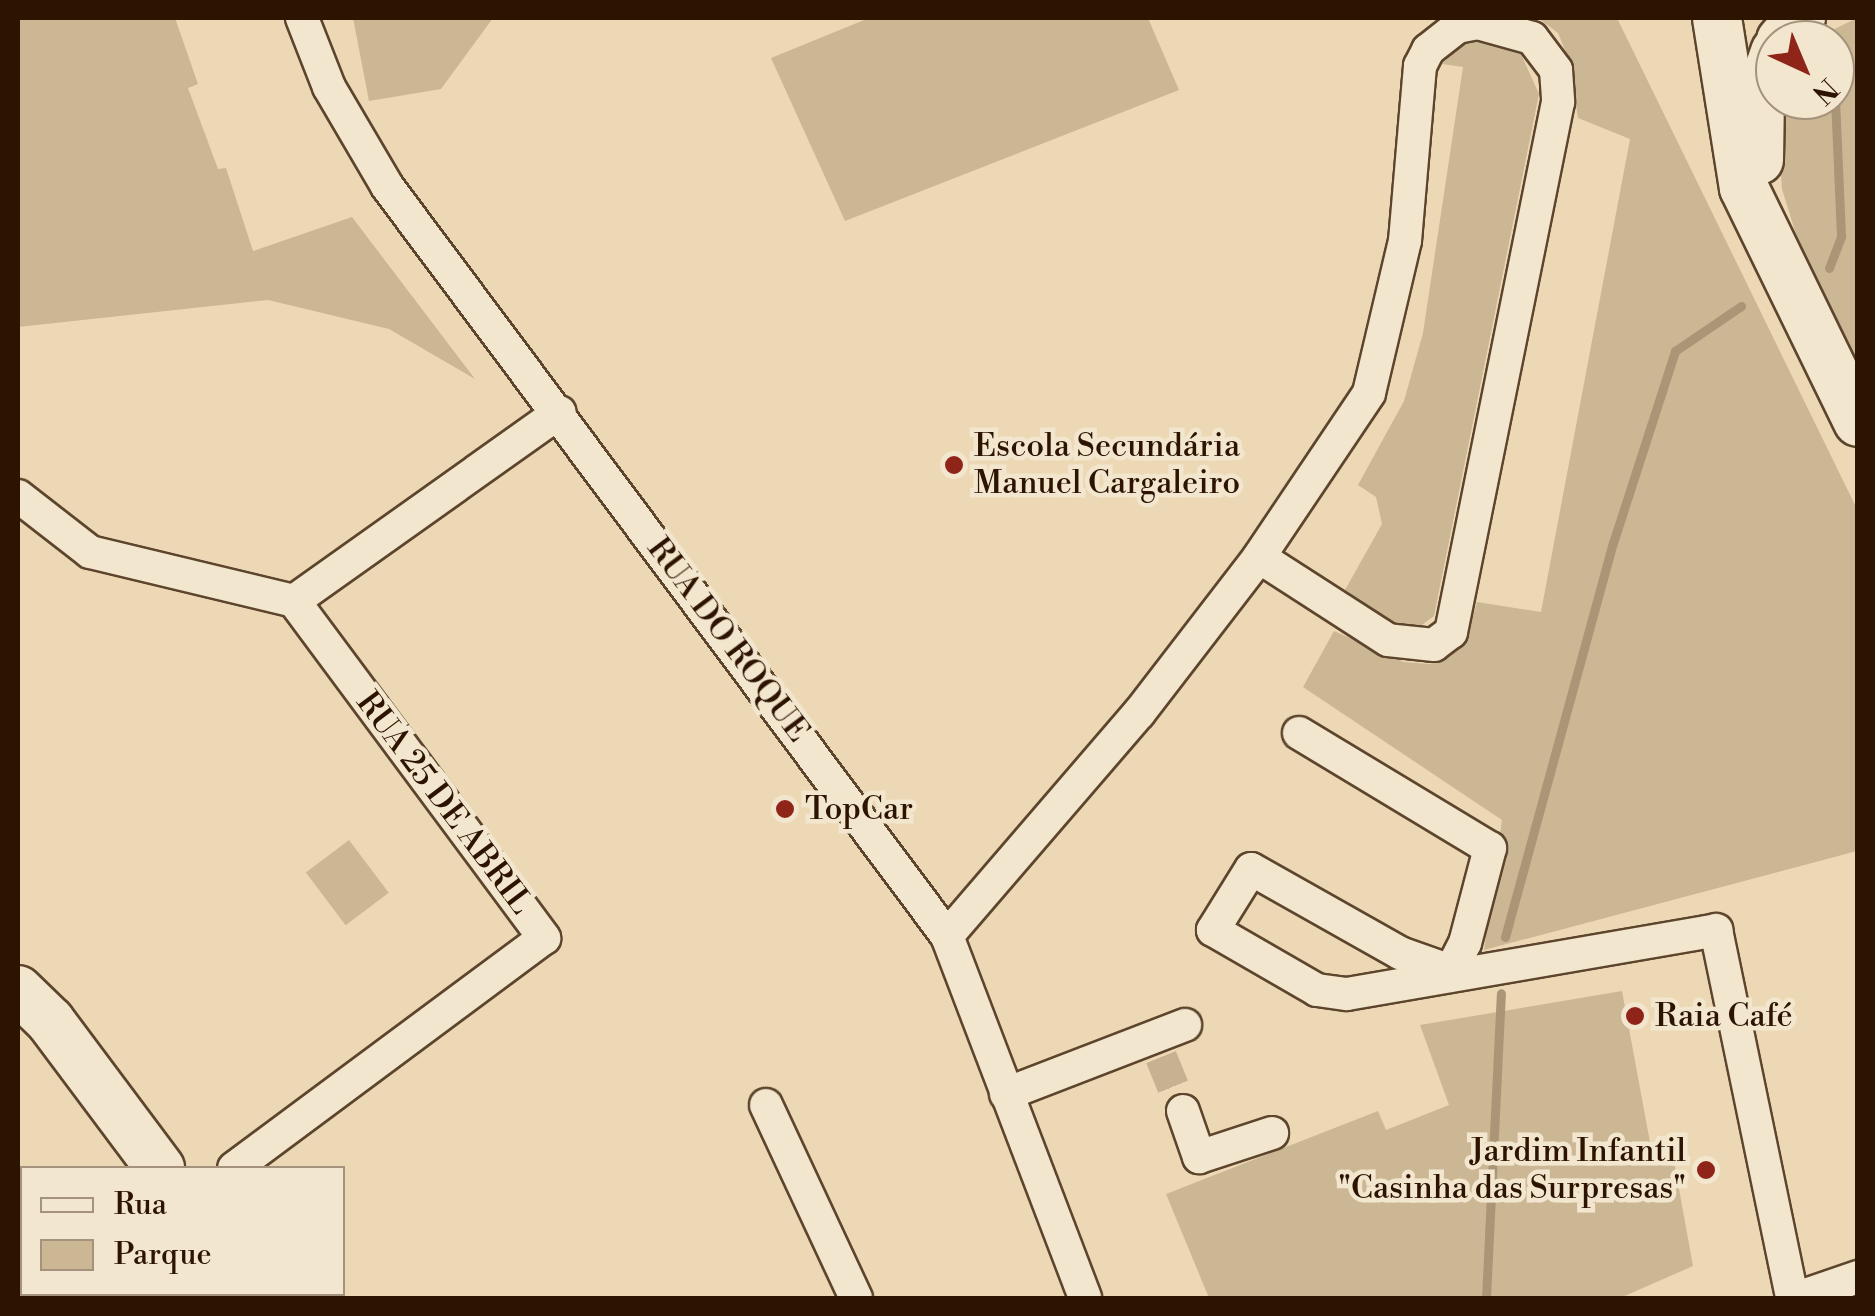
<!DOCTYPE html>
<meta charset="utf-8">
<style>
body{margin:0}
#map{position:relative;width:1875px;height:1316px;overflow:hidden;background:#ecd8b4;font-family:"Libre Bodoni",serif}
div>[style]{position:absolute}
.green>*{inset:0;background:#ccb795;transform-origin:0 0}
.stream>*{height:9px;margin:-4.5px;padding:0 4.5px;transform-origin:4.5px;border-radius:4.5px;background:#ab9577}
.street-tunnel>*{height:32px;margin-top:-16px;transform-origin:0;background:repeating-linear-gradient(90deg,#c6b190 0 32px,transparent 0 48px)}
.roads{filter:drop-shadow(2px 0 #5d452d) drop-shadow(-2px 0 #5d452d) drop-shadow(0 2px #5d452d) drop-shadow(0 -2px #5d452d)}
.street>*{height:32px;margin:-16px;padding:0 16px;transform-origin:16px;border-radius:16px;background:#f3e6ce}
.secondary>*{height:48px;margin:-24px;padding:0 24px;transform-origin:24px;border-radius:24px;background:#f3e6ce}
.dots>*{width:28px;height:28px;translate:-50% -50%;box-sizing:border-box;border:5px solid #f3e6ce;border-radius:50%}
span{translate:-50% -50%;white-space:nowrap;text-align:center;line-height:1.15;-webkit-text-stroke:9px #f3e6ce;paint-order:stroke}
.poi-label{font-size:32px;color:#2d1400}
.left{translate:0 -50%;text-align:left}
.right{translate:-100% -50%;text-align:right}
.street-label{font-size:32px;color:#2d1400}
.frame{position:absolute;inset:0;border:20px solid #2d1400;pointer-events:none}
.legend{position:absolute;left:20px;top:1166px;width:325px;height:130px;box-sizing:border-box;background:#f3e6ce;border:2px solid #a4927c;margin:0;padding:12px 18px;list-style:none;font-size:30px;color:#2d1400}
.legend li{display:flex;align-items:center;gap:20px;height:50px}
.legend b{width:50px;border:2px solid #a4927c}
.north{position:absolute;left:1755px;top:20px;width:100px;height:100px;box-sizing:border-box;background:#f3e6ce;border:2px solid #a4927c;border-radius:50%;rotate:136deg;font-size:28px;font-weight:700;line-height:40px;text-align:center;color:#2d1400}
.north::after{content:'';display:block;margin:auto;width:35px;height:45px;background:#8f2418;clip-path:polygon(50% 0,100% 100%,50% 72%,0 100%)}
</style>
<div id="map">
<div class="green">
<i style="clip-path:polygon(18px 18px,175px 18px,198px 84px,188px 88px,218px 169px,226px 168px,253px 251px,352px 217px,475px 379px,389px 329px,268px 300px,18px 327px)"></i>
<i style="clip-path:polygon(353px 18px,493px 18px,441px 89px,369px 101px)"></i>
<i style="clip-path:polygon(869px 18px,1148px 18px,1179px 90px,845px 221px,771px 58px)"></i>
<i style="clip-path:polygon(1538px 18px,1617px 18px,1857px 509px,1857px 851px,1484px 950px,1502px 820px,1303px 687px,1334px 631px,1404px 662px,1430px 664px,1464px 646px,1477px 602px,1541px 612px,1630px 139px,1578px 118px,1569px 60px,1558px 33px)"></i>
<i style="clip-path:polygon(1857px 18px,1857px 377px,1795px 231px,1782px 189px,1778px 133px,1780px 100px,1835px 100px,1835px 40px,1812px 40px)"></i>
<i style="clip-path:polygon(1469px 38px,1521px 54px,1539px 94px,1434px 616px,1411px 633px,1375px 616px,1345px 590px,1382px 524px,1376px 497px,1358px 485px,1404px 401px,1423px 333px,1463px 67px,1442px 64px)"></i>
<i style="left:349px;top:840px;width:66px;height:54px;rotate:53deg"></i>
<i style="clip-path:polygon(1622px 991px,1650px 1142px,1670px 1139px,1693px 1266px,1620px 1298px,1209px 1298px,1166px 1194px,1378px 1111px,1386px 1130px,1449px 1105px,1420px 1025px)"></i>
</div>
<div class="stream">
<i style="left:1829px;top:268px;width:34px;rotate:-69deg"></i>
<i style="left:1841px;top:236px;width:136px;rotate:-92.5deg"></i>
<i style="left:1505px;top:937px;width:409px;rotate:-74.7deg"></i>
<i style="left:1613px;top:543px;width:202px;rotate:-72.1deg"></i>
<i style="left:1675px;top:351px;width:80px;rotate:-34.3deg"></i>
<i style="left:1486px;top:1298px;width:305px;rotate:-87.2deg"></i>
</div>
<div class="street-tunnel">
<i style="left:1161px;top:1057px;width:58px;rotate:67.8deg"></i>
</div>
<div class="roads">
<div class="street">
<i style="left:302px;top:18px;width:74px;rotate:68.6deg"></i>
<i style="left:329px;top:87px;width:115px;rotate:59.6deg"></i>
<i style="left:387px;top:186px;width:936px;rotate:53.25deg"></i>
<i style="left:947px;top:936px;width:387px;rotate:69.1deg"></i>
<i style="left:18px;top:496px;width:91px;rotate:37.9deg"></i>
<i style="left:90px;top:552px;width:210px;rotate:13.5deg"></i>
<i style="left:294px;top:601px;width:420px;rotate:53.4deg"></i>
<i style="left:544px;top:938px;width:386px;rotate:143.4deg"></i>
<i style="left:294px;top:601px;width:326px;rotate:-35.4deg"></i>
<i style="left:1299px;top:733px;width:223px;rotate:31.1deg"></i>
<i style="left:1490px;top:848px;width:98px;rotate:104.7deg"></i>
<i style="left:1465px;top:943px;width:31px;rotate:117deg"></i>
<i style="left:1451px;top:971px;width:54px;rotate:-160.6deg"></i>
<i style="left:1400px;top:953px;width:171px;rotate:-150.6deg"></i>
<i style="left:1251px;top:869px;width:72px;rotate:121.9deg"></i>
<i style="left:1213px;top:930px;width:120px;rotate:30deg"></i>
<i style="left:1317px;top:990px;width:30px;rotate:8deg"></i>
<i style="left:1347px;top:994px;width:375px;rotate:-9.8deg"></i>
<i style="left:1716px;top:930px;width:376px;rotate:78.3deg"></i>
<i style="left:947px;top:936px;width:294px;rotate:-49.3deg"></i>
<i style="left:1139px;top:713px;width:197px;rotate:-52.4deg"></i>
<i style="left:1259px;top:557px;width:197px;rotate:-56.1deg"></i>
<i style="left:1369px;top:393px;width:156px;rotate:-76.7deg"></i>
<i style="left:1405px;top:241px;width:176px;rotate:-85.1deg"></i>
<i style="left:1420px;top:66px;width:18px;rotate:-63deg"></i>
<i style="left:1428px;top:50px;width:37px;rotate:-38deg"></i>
<i style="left:1457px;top:27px;width:21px;rotate:-11deg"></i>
<i style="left:1478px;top:23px;width:56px;rotate:15.5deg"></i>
<i style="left:1532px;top:38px;width:40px;rotate:53deg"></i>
<i style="left:1556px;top:70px;width:32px;rotate:86deg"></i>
<i style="left:1558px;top:102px;width:541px;rotate:101.41deg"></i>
<i style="left:1451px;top:632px;width:21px;rotate:143deg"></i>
<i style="left:1434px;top:645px;width:46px;rotate:-173.8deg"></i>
<i style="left:1388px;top:640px;width:153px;rotate:-147.2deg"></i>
<i style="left:1006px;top:1094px;width:192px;rotate:-21.1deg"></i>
<i style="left:766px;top:1105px;width:213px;rotate:65deg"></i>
<i style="left:1183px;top:1111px;width:49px;rotate:70.8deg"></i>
<i style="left:1199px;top:1157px;width:77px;rotate:-18.2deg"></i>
<i style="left:18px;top:1259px;width:7px;rotate:56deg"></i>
<i style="left:44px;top:1294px;width:5px;rotate:53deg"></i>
<i style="left:1797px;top:1298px;width:65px;rotate:-19deg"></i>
</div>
<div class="secondary">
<i style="left:1717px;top:18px;width:172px;rotate:81deg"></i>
<i style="left:1744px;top:188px;width:260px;rotate:64deg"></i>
<i style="left:1781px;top:40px;width:30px;rotate:-48deg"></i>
<i style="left:1759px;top:160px;width:65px;rotate:-89.1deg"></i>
<i style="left:1760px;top:95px;width:46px;rotate:-70.8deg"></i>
<i style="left:18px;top:990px;width:45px;rotate:44.1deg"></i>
<i style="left:50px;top:1021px;width:184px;rotate:53.2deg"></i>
<i style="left:253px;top:1294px;width:6px;rotate:45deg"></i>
</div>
</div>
<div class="dots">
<i style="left:954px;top:465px;background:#8f2418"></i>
<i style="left:785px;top:809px;background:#8f2418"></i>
<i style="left:1635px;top:1016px;background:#8f2418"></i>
<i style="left:1706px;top:1170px;background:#8f2418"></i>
</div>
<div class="poi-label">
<span class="left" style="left:974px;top:465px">Escola Secundária<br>Manuel Cargaleiro</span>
<span class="left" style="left:805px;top:809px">TopCar</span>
<span class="left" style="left:1655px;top:1016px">Raia Café</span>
<span class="right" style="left:1686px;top:1170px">Jardim Infantil<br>"Casinha das Surpresas"</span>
</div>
<div class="street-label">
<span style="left:728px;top:640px;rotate:53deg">RUA DO ROQUE</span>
<span style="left:444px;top:803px;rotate:53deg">RUA 25 DE ABRIL</span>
</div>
<div class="frame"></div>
<ul class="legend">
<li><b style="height:12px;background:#f3e6ce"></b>Rua</li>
<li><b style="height:28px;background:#ccb795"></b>Parque</li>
</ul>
<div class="north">N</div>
</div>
